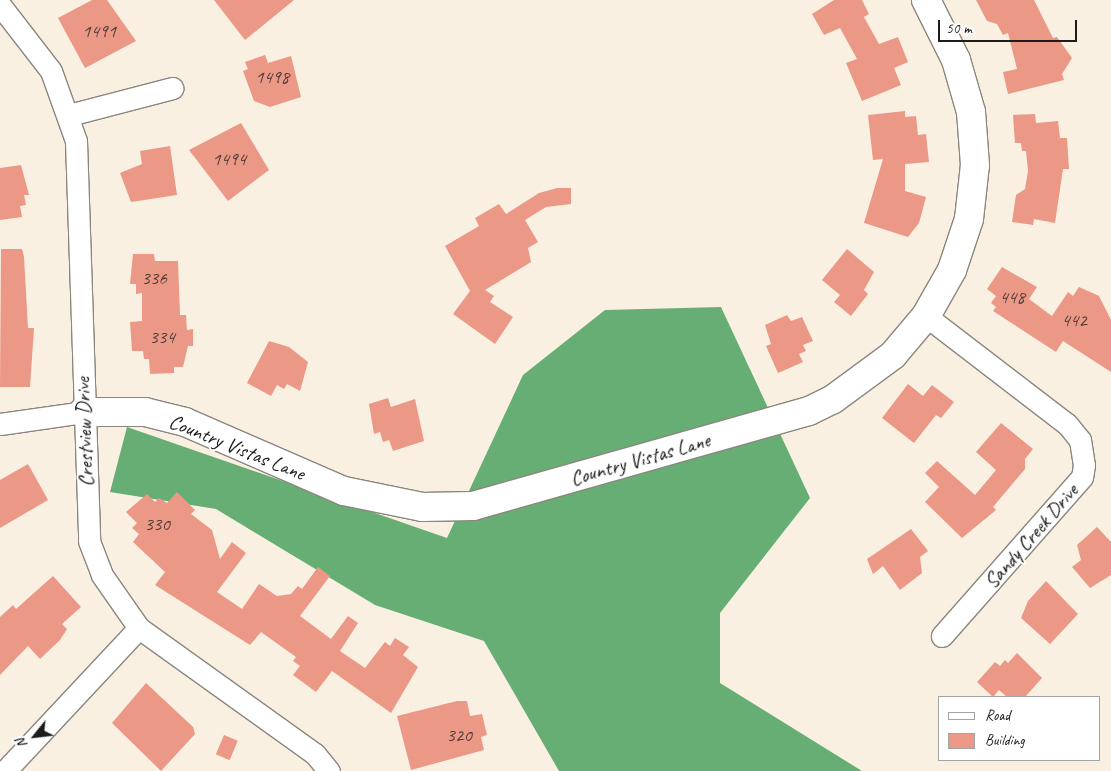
<!DOCTYPE html>
<style>
body{margin:0}
#map{position:relative;width:1111px;height:771px;overflow:hidden;background:#faf0e2;font-family:Caveat,sans-serif}
div>[style]{position:absolute}
.forest>*{inset:0;background:#67ae74}
.building>*{inset:0;background:#eb9886;transform-origin:0 0}
.roads{filter:drop-shadow(1px 0 #8b867f) drop-shadow(-1px 0 #8b867f) drop-shadow(0 1px #8b867f) drop-shadow(0 -1px #8b867f)}
.street>*{height:21px;margin:-10.5px;padding:0 10.5px;transform-origin:10.5px;border-radius:10.5px;background:#fff}
.secondary>*{height:28px;margin:-14px;padding:0 14px;transform-origin:14px;border-radius:14px;background:#fff}
span{translate:-50% -50%;white-space:nowrap;text-align:center;line-height:1.15;-webkit-text-stroke:4px #fff;paint-order:stroke}
.number-label{font-size:19px;color:#503b36}
.number-label span{-webkit-text-stroke-width:0}
.street-label{font-size:21px;color:#1c1c1c}
.legend{position:absolute;left:938px;top:696px;width:162px;height:65px;box-sizing:border-box;background:#fff;border:1px solid #a4a4a4;margin:0;padding:6px 9px;list-style:none;font-size:15px;color:#1c1c1c}
.legend li{display:flex;align-items:center;gap:10px;height:25px}
.legend b{width:25px;border:1px solid #a4a4a4}
.north{position:absolute;left:10px;top:711px;width:50px;height:50px;-webkit-text-stroke:4px #fff;paint-order:stroke;rotate:241deg;font-size:14px;font-weight:700;line-height:20px;text-align:center;color:#1c1c1c}
.north::after{content:'';display:block;margin:auto;width:18px;height:22px;background:#1c1c1c;clip-path:polygon(50% 0,100% 100%,50% 72%,0 100%)}
.scale{position:absolute;left:938px;top:20px;width:139px;height:22px;box-sizing:border-box;border:2px solid #1c1c1c;border-top:0;padding-left:6px;font-size:15px;line-height:18px;white-space:nowrap;color:#1c1c1c;-webkit-text-stroke:4px #fff;paint-order:stroke}
</style>
<div id="map">
<div class="forest">
<i style="clip-path:polygon(721px 307px,810px 498px,720px 613px,720px 683px,862px 771px,559px 771px,484px 641px,375px 605px,216px 509px,110px 492px,127px 427px,447px 538px,523px 375px,605px 310px)"></i>
</div>
<div class="building">
<i style="clip-path:polygon(92px 0,107px 0,136px 41px,85px 68px,58px 18px)"></i>
<i style="clip-path:polygon(214px 0,294px 0,245px 40px)"></i>
<i style="clip-path:polygon(834px 0,862px 0,869px 14px,864px 17px,879px 44px,898px 37px,908px 62px,894px 68px,901px 85px,862px 101px,846px 63px,857px 59px,840px 28px,824px 35px,812px 14px)"></i>
<i style="clip-path:polygon(976px 0,1034px 0,1053px 38px,1057px 37px,1072px 58px,1062px 74px,1064px 80px,1008px 94px,1003px 72px,1017px 69px,1008px 33px,1003px 35px,997px 24px,987px 21px)"></i>
<i style="clip-path:polygon(265px 55px,268px 63px,291px 56px,301px 97px,270px 107px,254px 101px,243px 71px,248px 69px,245px 62px)"></i>
<i style="clip-path:polygon(905px 111px,905px 117px,916px 116px,918px 135px,926px 134px,929px 162px,905px 164px,905px 191px,926px 197px,919px 223px,908px 237px,864px 223px,883px 159px,873px 160px,868px 115px)"></i>
<i style="clip-path:polygon(1035px 114px,1036px 123px,1058px 121px,1060px 138px,1067px 138px,1069px 169px,1063px 169px,1055px 223px,1034px 219px,1033px 225px,1012px 222px,1016px 195px,1025px 189px,1028px 171px,1026px 151px,1022px 151px,1021px 143px,1015px 143px,1013px 115px)"></i>
<i style="clip-path:polygon(241px 123px,269px 170px,228px 201px,189px 150px)"></i>
<i style="clip-path:polygon(170px 146px,177px 195px,131px 202px,120px 173px,142px 164px,140px 151px)"></i>
<i style="clip-path:polygon(21px 165px,29px 195px,24px 195px,26px 205px,20px 206px,22px 217px,0 220px,0 168px)"></i>
<i style="clip-path:polygon(557px 188px,571px 188px,571px 204px,546px 207px,525px 220px,538px 242px,528px 248px,531px 262px,485px 290px,494px 296px,490px 302px,513px 317px,495px 344px,453px 314px,470px 291px,445px 246px,479px 226px,475px 218px,499px 204px,506px 214px,539px 193px)"></i>
<i style="clip-path:polygon(1px 249px,22px 249px,24px 257px,28px 328px,34px 328px,30px 387px,0 387px)"></i>
<i style="clip-path:polygon(847px 249px,874px 272px,864px 290px,868px 294px,851px 316px,834px 302px,840px 295px,822px 280px)"></i>
<i style="clip-path:polygon(133px 254px,154px 254px,155px 261px,178px 261px,180px 315px,186px 315px,187px 330px,193px 329px,193px 346px,188px 346px,183px 367px,174px 367px,174px 373px,150px 374px,149px 359px,144px 359px,143px 351px,132px 351px,130px 322px,142px 321px,142px 293px,136px 294px,136px 284px,130px 284px)"></i>
<i style="clip-path:polygon(1002px 267px,1037px 287px,1029px 299px,1052px 316px,1068px 292px,1073px 296px,1079px 287px,1099px 296px,1111px 320px,1111px 372px,1063px 341px,1056px 352px,993px 311px,996px 307px,991px 303px,996px 296px,987px 289px)"></i>
<i style="clip-path:polygon(787px 315px,791px 321px,802px 317px,813px 341px,803px 345px,806px 351px,799px 354px,803px 362px,778px 373px,766px 346px,771px 344px,765px 325px)"></i>
<i style="clip-path:polygon(269px 341px,289px 347px,308px 362px,300px 391px,287px 384px,284px 389px,277px 385px,271px 396px,247px 383px)"></i>
<i style="clip-path:polygon(908px 384px,923px 396px,932px 385px,954px 402px,941px 418px,936px 415px,914px 443px,882px 418px)"></i>
<i style="clip-path:polygon(388px 398px,391px 407px,415px 399px,424px 441px,393px 451px,389px 440px,383px 442px,380px 432px,374px 434px,369px 404px)"></i>
<i style="clip-path:polygon(1001px 423px,1033px 449px,1025px 459px,1025px 469px,993px 507px,996px 510px,962px 538px,925px 502px,939px 487px,925px 473px,937px 461px,975px 495px,996px 470px,976px 452px)"></i>
<i style="clip-path:polygon(28px 464px,48px 500px,0 528px,0 480px)"></i>
<i style="clip-path:polygon(177px 492px,195px 510px,191px 514px,212px 530px,220px 559px,232px 542px,246px 553px,217px 592px,242px 609px,259px 584px,277px 596px,291px 594px,298px 586px,302px 589px,318px 567px,330px 576px,300px 616px,331px 639px,348px 616px,358px 623px,340px 651px,365px 668px,385px 642px,390px 646px,395px 638px,409px 647px,403px 655px,418px 667px,391px 713px,332px 671px,316px 692px,293px 675px,300px 666px,293px 661px,296px 657px,261px 632px,250px 645px,155px 585px,165px 572px,133px 542px,139px 534px,132px 528px,137px 523px,126px 512px,147px 494px,155px 502px,159px 498px,167px 503px)"></i>
<i style="clip-path:polygon(1097px 527px,1111px 542px,1111px 575px,1090px 588px,1072px 567px,1081px 560px,1077px 545px)"></i>
<i style="clip-path:polygon(911px 529px,928px 551px,920px 557px,922px 573px,900px 590px,883px 566px,873px 574px,867px 559px)"></i>
<i style="clip-path:polygon(53px 576px,81px 607px,62px 624px,67px 629px,60px 640px,40px 659px,28px 646px,0 675px,0 617px,13px 605px,16px 609px)"></i>
<i style="clip-path:polygon(1046px 581px,1078px 614px,1050px 644px,1021px 618px,1028px 601px)"></i>
<i style="clip-path:polygon(1017px 653px,1042px 678px,1025px 697px,1007px 697px,999px 690px,993px 697px,977px 682px,995px 662px,1000px 666px,1005px 660px,1008px 663px)"></i>
<i style="clip-path:polygon(146px 683px,193px 727px,195px 734px,161px 771px,112px 723px)"></i>
<i style="clip-path:polygon(457px 701px,467px 701px,470px 716px,482px 714px,487px 735px,481px 737px,484px 750px,411px 770px,397px 716px)"></i>
<i style="left:224px;top:735px;width:15px;height:21px;rotate:23deg"></i>
</div>
<div class="roads">
<div class="street">
<i style="left:0;top:5px;width:83px;rotate:52.3deg"></i>
<i style="left:51px;top:71px;width:74px;rotate:70.3deg"></i>
<i style="left:76px;top:141px;width:400px;rotate:88.1deg"></i>
<i style="left:89px;top:541px;width:36px;rotate:69deg"></i>
<i style="left:102px;top:575px;width:65px;rotate:55.1deg"></i>
<i style="left:139px;top:628px;width:216px;rotate:35.6deg"></i>
<i style="left:315px;top:754px;width:22px;rotate:51deg"></i>
<i style="left:69px;top:115px;width:107px;rotate:-14.6deg"></i>
<i style="left:926px;top:316px;width:178px;rotate:37.5deg"></i>
<i style="left:1067px;top:424px;width:21px;rotate:51deg"></i>
<i style="left:1080px;top:440px;width:25px;rotate:81deg"></i>
<i style="left:1084px;top:465px;width:12px;rotate:99deg"></i>
<i style="left:1082px;top:477px;width:212px;rotate:131.4deg"></i>
<i style="left:0;top:424px;width:84px;rotate:-8.2deg"></i>
<i style="left:5px;top:771px;width:196px;rotate:-46.9deg"></i>
</div>
<div class="secondary">
<i style="left:83px;top:412px;width:62px"></i>
<i style="left:145px;top:412px;width:41px;rotate:14deg"></i>
<i style="left:185px;top:422px;width:173px;rotate:23.5deg"></i>
<i style="left:344px;top:491px;width:80px;rotate:11.6deg"></i>
<i style="left:422px;top:507px;width:51px;rotate:-1.1deg"></i>
<i style="left:473px;top:506px;width:349px;rotate:-15.8deg"></i>
<i style="left:809px;top:411px;width:25px;rotate:-26deg"></i>
<i style="left:832px;top:400px;width:76px;rotate:-36.4deg"></i>
<i style="left:893px;top:355px;width:51px;rotate:-49.8deg"></i>
<i style="left:926px;top:316px;width:53px;rotate:-60.5deg"></i>
<i style="left:952px;top:270px;width:54px;rotate:-71.6deg"></i>
<i style="left:969px;top:219px;width:54px;rotate:-83.7deg"></i>
<i style="left:975px;top:165px;width:53px;rotate:-94.3deg"></i>
<i style="left:971px;top:112px;width:54px;rotate:-106.1deg"></i>
<i style="left:956px;top:60px;width:67px;rotate:-116.6deg"></i>
</div>
</div>
<div class="number-label">
<span style="left:99px;top:32px">1491</span>
<span style="left:272px;top:78px">1498</span>
<span style="left:229px;top:160px">1494</span>
<span style="left:154px;top:279px">336</span>
<span style="left:1012px;top:298px">448</span>
<span style="left:1074px;top:321px">442</span>
<span style="left:162px;top:338px">334</span>
<span style="left:157px;top:525px">330</span>
<span style="left:459px;top:736px">320</span>
</div>
<div class="street-label">
<span style="left:84px;top:432px;rotate:-92deg">Crestview Drive</span>
<span style="left:237px;top:447px;rotate:22deg">Country Vistas Lane</span>
<span style="left:640px;top:459px;rotate:-16deg">Country Vistas Lane</span>
<span style="left:1031px;top:536px;rotate:-49deg">Sandy Creek Drive</span>
</div>
<ul class="legend">
<li><b style="height:6px;background:#fff"></b>Road</li>
<li><b style="height:14px;background:#eb9886"></b>Building</li>
</ul>
<div class="north">N</div>
<div class="scale">50 m</div>
</div>
